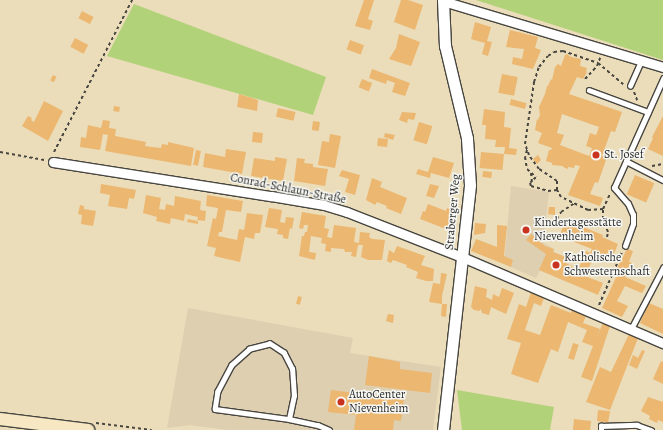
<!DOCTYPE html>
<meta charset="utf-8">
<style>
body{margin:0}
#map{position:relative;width:663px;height:430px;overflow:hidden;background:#ebddb9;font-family:Alegreya,serif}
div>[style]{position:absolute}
.built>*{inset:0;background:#decfb1}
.green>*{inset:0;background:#b2d27a}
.building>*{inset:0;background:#ebb771;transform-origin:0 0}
.path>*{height:2px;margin-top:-1px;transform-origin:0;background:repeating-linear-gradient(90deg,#484640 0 3px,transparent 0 6px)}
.roads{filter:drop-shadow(1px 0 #484640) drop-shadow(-1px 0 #484640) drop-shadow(0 1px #484640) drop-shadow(0 -1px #484640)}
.service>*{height:4.5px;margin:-2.25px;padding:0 2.25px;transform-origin:2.25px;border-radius:2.25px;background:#fff}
.minor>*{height:9px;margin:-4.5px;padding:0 4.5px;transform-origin:4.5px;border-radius:4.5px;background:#fff}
.tertiary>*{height:11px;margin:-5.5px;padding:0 5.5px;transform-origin:5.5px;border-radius:5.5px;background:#fff}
.secondary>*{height:12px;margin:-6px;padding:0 6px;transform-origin:6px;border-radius:6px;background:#f7e8c3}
.dots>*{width:11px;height:11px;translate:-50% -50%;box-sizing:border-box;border:2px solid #f6f6f2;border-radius:50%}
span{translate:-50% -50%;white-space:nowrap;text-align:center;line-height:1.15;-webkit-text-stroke:3px #f6f6f2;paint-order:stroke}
.poi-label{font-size:12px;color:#2b2b2b}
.left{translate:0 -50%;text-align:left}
.street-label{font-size:12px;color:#2b2b2b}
</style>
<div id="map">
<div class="built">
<i style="clip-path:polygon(511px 186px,549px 192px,544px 235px,540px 241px,554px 249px,554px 252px,568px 258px,566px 263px,573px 267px,567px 282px,540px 270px,536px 278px,504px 264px)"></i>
<i style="clip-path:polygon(188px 308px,353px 338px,350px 353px,441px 367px,433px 430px,227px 430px,190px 425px,167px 428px)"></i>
</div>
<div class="green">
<i style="clip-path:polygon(476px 0,663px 0,663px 60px)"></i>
<i style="clip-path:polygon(134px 4px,326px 77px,313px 115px,107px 56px)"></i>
<i style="clip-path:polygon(457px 390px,554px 407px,550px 430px,462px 430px)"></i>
</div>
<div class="building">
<i style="clip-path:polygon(364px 0,374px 0,368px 19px,373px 21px,370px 30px,355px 26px)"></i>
<i style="clip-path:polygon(401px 0,408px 0,423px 5px,415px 30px,394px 22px)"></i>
<i style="left:82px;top:11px;width:13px;height:8px;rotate:27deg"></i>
<i style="clip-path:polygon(475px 22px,491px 27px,487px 41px,492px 42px,488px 56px,482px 54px,485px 43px,471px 39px)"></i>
<i style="clip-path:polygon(510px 30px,538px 37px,535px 48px,541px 50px,533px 69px,512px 64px,513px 57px,522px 59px,524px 49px,506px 47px)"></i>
<i style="clip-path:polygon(399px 34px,420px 42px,411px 66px,389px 59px,396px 48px)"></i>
<i style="left:75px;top:38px;width:15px;height:10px;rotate:28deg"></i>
<i style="left:350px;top:40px;width:15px;height:10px;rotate:20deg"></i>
<i style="clip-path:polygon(evenodd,567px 54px,571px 57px,581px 59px,580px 66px,587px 68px,586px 71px,587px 72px,583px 79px,577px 77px,569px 94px,622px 112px,615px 132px,611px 131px,602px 156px,607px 157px,598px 183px,595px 182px,590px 194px,603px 198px,600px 206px,568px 195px,580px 166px,575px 165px,574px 168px,568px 167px,568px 169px,563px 167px,563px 166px,552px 165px,552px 163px,546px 161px,549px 150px,551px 150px,552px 148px,538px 143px,542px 133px,535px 130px,537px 119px,538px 120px,540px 115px,539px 107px,545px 94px,547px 86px,548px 86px,551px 79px,552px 80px,555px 67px,558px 64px,561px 66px,565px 55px,567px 54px,562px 114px,599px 127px,596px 135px,590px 133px,586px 146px,592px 148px,589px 156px,560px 145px,564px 135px,557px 133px,562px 114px)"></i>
<i style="clip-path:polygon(372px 69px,410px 83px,405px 96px,392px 92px,395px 83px,387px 80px,386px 84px,369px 78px)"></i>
<i style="left:502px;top:74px;width:16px;height:19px;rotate:11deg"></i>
<i style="left:53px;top:75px;width:4px;height:6px;rotate:27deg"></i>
<i style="left:362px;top:79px;width:11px;height:9px;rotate:22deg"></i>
<i style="clip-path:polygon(239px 94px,258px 100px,257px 111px,237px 107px)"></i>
<i style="left:511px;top:99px;width:16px;height:6px;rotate:15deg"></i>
<i style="clip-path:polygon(44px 101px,63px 111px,48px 141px,22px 126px,28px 116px,32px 118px,31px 120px,34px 122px)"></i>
<i style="left:114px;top:106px;width:6px;height:5px;rotate:9deg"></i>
<i style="left:278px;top:108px;width:18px;height:9px;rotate:13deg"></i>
<i style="clip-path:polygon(484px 109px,505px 112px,504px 127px,511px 128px,509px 148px,517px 149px,516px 155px,504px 154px,505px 147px,495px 147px,496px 140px,485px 139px,486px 125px,482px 125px)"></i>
<i style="clip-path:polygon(402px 112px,416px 113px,414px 120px,408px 119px,407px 123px,399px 120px)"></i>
<i style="clip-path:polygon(663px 116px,663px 156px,648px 149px,653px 138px,652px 137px)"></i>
<i style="clip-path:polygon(103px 120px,110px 121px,109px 128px,116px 129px,115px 136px,146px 142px,145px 146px,152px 147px,161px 148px,162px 144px,168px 145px,168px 142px,194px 148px,191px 166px,105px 151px,108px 135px,103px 134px,100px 150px,80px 147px,81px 137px,86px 138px,88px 125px,101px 128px)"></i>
<i style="left:313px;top:121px;width:7px;height:9px;rotate:8deg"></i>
<i style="left:419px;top:122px;width:14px;height:19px;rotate:17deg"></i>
<i style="left:253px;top:132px;width:10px;height:10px;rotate:6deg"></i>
<i style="clip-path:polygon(385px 133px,395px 135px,393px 140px,384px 137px)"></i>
<i style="clip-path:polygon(330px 134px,341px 136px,335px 168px,318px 165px,322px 141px,329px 142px)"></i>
<i style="left:378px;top:138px;width:10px;height:8px;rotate:6deg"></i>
<i style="clip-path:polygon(226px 149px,246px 152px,242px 174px,203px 167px,205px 153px,225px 157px)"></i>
<i style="left:196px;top:150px;width:5px;height:15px;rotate:11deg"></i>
<i style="left:481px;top:152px;width:23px;height:16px;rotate:5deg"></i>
<i style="clip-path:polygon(538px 155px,541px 160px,537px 164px,533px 159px)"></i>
<i style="clip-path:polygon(275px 157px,287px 159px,283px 181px,251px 176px,254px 158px,275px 161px)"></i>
<i style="clip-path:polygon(433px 157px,454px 163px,449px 178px,431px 173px,430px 178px,416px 174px,418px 169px,428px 172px)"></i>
<i style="clip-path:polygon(297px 158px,305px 159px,304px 163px,313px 164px,313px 167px,328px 169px,325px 186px,294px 181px)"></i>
<i style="clip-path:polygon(342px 170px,360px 175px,355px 195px,345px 192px,349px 179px,339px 176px)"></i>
<i style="left:483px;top:171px;width:9px;height:6px;rotate:6deg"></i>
<i style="left:635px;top:175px;width:21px;height:21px;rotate:23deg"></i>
<i style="clip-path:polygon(372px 178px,382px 182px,380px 187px,407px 198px,401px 214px,386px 208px,387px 206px,377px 202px,375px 205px,366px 200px)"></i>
<i style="clip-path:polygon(101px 184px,136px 190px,134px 199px,129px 198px,127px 209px,108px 206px,110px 195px,100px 193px)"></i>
<i style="clip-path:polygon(430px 184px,439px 186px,434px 198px,426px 196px)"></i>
<i style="clip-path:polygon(146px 195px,161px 198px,159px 209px,165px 210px,166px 204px,174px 206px,175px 196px,201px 201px,200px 210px,206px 211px,205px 221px,197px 220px,198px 217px,185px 214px,184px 221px,171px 218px,170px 224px,156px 221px,157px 217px,143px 213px)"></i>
<i style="clip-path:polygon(207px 195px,243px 201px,241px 212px,226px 210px,222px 232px,219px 232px,218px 236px,237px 240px,239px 229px,244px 230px,247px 213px,263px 215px,260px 233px,255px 233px,254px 239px,245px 237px,240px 262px,214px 256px,216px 248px,207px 246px,213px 218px,216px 219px,218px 208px,206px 206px)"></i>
<i style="clip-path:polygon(428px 204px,446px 211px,447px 208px,454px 210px,446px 229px,420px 219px,423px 211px,425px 212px)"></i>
<i style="clip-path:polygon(80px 205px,84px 206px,84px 209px,96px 211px,93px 226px,81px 224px,82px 215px,78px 214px)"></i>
<i style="clip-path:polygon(549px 207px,555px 207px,555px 215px,548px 214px)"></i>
<i style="clip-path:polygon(269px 208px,282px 210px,280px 222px,285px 223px,286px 217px,294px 218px,292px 229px,290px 228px,288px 239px,283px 238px,283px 235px,277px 234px,278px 229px,265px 227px)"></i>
<i style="clip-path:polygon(302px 212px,326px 216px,324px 228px,329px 229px,327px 237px,332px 238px,334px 225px,356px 228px,354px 242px,359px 243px,360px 232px,370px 233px,369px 237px,372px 239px,385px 240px,382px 260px,368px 260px,361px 257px,363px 245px,358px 245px,356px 257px,351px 256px,352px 252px,345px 252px,344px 249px,331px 248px,331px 252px,325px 251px,326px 244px,321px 243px,322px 238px,311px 236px,309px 252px,316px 253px,315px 260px,299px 256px,302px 236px,304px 236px,305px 232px,307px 232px,308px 225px,304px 225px,303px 229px,299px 228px)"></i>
<i style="clip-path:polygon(188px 219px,198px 221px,198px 224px,187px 222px)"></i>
<i style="clip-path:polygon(566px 220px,603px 235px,602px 237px,618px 244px,611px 261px,595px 254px,585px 276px,603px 283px,598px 295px,539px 270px,546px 254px,526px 240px,531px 234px,545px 246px,554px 249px,553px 252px,568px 258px,566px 263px,573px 267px,572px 270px,581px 274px,583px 270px,579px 268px,586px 251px,590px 253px,592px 249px,559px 236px)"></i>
<i style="clip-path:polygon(475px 223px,486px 224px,485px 233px,474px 235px)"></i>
<i style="clip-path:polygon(497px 225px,507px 226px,504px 256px,513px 260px,511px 267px,471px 251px,476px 239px,497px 247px)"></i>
<i style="clip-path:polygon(397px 246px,425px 256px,421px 265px,434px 269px,433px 281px,426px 281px,416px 278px,418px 272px,406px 267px,407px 265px,393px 260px,391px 263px,387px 261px,389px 250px,394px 253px)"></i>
<i style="clip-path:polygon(627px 249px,633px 251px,629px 262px,632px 263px,625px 277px,646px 286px,642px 293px,625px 286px,617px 301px,628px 306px,622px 317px,602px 308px,617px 275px,614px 274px)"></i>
<i style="clip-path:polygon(441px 273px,447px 274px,442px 296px,442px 304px,447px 304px,446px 317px,441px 316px,442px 304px,429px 302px,433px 283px,440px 284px)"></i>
<i style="clip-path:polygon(475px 286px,487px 289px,486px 297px,492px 300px,493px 294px,499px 297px,502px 288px,514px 293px,506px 314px,491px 307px,489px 315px,482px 313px,481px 309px,479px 311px,474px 310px,471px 307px)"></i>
<i style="clip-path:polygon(531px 292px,544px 298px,541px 306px,534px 303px,525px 330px,540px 335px,551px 305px,571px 313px,572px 310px,586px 316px,583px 323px,600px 329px,595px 341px,603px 323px,610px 326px,592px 381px,581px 377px,593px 346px,582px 342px,587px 330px,568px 322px,558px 352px,551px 349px,538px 383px,511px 374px,521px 343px,507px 339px,519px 304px,526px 307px)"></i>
<i style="left:298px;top:296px;width:4px;height:8px;rotate:14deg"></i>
<i style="clip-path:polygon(649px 303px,663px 309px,663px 334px,640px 323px)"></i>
<i style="clip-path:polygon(388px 314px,394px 315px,393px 323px,386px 321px)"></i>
<i style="clip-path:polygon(629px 334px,638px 338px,610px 410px,586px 402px,600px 367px,611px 372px)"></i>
<i style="left:573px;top:343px;width:6px;height:16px;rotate:18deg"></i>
<i style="clip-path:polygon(642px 350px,645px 351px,637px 369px,629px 365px,633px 355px,638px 358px)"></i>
<i style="clip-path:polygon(369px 356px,400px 362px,400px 369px,432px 373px,430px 393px,365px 385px)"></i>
<i style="clip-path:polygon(661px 361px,663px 362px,663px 384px,653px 379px)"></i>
<i style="clip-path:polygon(331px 390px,404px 399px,401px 421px,394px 420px,393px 430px,354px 430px,356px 415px,328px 412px)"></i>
<i style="clip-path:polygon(648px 397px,663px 402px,663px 422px,658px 420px,657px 423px,649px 419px,650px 416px,641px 411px)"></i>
<i style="clip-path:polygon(598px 410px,610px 411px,608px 423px,597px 421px)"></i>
<i style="clip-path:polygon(574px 419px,591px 421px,590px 430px,573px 430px)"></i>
</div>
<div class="path">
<i style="left:585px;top:79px;width:18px;rotate:-47deg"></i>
<i style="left:597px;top:66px;width:9px;rotate:-69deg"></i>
<i style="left:634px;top:92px;width:9px;rotate:69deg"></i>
<i style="left:527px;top:150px;width:7px;rotate:106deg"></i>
<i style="left:525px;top:157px;width:12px;rotate:81deg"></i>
<i style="left:527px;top:169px;width:12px;rotate:42deg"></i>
<i style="left:536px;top:177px;width:8px;rotate:135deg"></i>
<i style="left:530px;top:183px;width:3px;rotate:72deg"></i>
<i style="left:531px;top:186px;width:18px;rotate:16deg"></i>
<i style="left:548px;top:191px;width:9px;rotate:-6deg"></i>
<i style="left:0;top:152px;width:45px;rotate:10.3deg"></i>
<i style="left:54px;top:152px;width:171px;rotate:-62.8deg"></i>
<i style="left:652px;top:166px;width:11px;rotate:-10deg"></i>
<i style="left:531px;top:173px;width:9px;rotate:84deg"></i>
<i style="left:603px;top:209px;width:15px;rotate:176deg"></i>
<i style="left:588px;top:210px;width:30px;rotate:-154deg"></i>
<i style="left:561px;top:197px;width:8px;rotate:-120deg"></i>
<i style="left:557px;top:190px;width:9px;rotate:-90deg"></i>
<i style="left:557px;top:181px;width:22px;rotate:-146deg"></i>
<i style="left:539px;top:169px;width:17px;rotate:-126deg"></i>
<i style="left:529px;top:155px;width:12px;rotate:-110deg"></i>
<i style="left:525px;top:144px;width:63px;rotate:-81.7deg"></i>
<i style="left:534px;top:82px;width:16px;rotate:-72deg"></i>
<i style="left:539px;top:67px;width:14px;rotate:-51deg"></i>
<i style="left:548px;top:56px;width:7px;rotate:-34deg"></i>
<i style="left:554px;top:52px;width:9px;rotate:-6deg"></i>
<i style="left:563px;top:51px;width:37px;rotate:19deg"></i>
<i style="left:598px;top:63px;width:33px;rotate:40deg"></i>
<i style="left:554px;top:224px;width:14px;rotate:-60deg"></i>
<i style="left:561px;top:212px;width:17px;rotate:-33deg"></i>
<i style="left:607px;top:237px;width:5px;rotate:-79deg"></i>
<i style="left:608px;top:232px;width:14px;rotate:-111deg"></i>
<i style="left:603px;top:219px;width:10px;rotate:-90deg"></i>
<i style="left:603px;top:209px;width:17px;rotate:-65deg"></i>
<i style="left:599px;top:305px;width:58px;rotate:-66.5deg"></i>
<i style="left:96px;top:423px;width:56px;rotate:7.1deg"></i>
</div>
<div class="roads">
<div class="service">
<i style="left:630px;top:86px;width:27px;rotate:-66deg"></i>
<i style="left:589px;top:90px;width:63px;rotate:20.4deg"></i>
<i style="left:626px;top:161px;width:42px;rotate:27.2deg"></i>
<i style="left:625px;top:246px;width:23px;rotate:-70deg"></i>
<i style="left:633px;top:224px;width:9px;rotate:-90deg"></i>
<i style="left:633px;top:215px;width:12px;rotate:-114deg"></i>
<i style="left:628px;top:204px;width:21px;rotate:-131deg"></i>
<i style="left:614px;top:188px;width:120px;rotate:-65.8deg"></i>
<i style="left:631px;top:329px;width:69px;rotate:-62.3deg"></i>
<i style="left:289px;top:419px;width:24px;rotate:-78deg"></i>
<i style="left:294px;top:396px;width:27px;rotate:-94deg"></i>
<i style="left:292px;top:369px;width:18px;rotate:-117deg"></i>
<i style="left:284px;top:353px;width:17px;rotate:-147deg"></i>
<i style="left:270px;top:344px;width:21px;rotate:166deg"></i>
<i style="left:250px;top:349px;width:24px;rotate:138deg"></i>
<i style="left:232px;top:365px;width:30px;rotate:118deg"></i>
<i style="left:218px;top:391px;width:18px;rotate:99deg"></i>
<i style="left:215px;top:409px;width:75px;rotate:7.7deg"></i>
<i style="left:289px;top:419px;width:30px;rotate:12deg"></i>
<i style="left:318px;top:425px;width:12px;rotate:24deg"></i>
<i style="left:601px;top:430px;width:4px;rotate:-90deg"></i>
<i style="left:601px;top:426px;width:36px;rotate:-2deg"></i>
<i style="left:637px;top:425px;width:15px;rotate:20deg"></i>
</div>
<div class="minor">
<i style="left:443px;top:1px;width:230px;rotate:16.7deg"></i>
<i style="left:53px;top:162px;width:221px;rotate:8.9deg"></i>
<i style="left:271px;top:196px;width:54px;rotate:9.6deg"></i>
<i style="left:324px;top:205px;width:24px;rotate:17deg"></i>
<i style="left:347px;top:212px;width:123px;rotate:21.4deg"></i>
<i style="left:462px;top:257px;width:219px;rotate:23.2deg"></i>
</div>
<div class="tertiary">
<i style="left:443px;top:430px;width:246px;rotate:-83.7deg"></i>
<i style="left:470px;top:185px;width:47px;rotate:-93.7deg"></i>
<i style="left:467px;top:138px;width:95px;rotate:-103.4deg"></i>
<i style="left:445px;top:46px;width:46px;rotate:-92.5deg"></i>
</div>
<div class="secondary">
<i style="left:0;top:419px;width:89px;rotate:7.1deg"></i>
</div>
</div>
<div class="dots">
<i style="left:596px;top:155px;background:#c8321e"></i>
<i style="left:526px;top:230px;background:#c8321e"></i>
<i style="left:556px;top:265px;background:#c8321e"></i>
<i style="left:341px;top:402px;background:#c8321e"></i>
</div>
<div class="poi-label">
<span class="left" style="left:604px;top:155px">St. Josef</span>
<span class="left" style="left:534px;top:230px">Kindertagesstätte<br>Nievenheim</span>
<span class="left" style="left:564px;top:265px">Katholische<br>Schwesternschaft</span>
<span class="left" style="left:349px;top:402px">AutoCenter<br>Nievenheim</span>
</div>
<div class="street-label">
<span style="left:288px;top:189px;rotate:11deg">Conrad-Schlaun-Straße</span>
<span style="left:453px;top:212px;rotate:-85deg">Straberger Weg</span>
</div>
</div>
